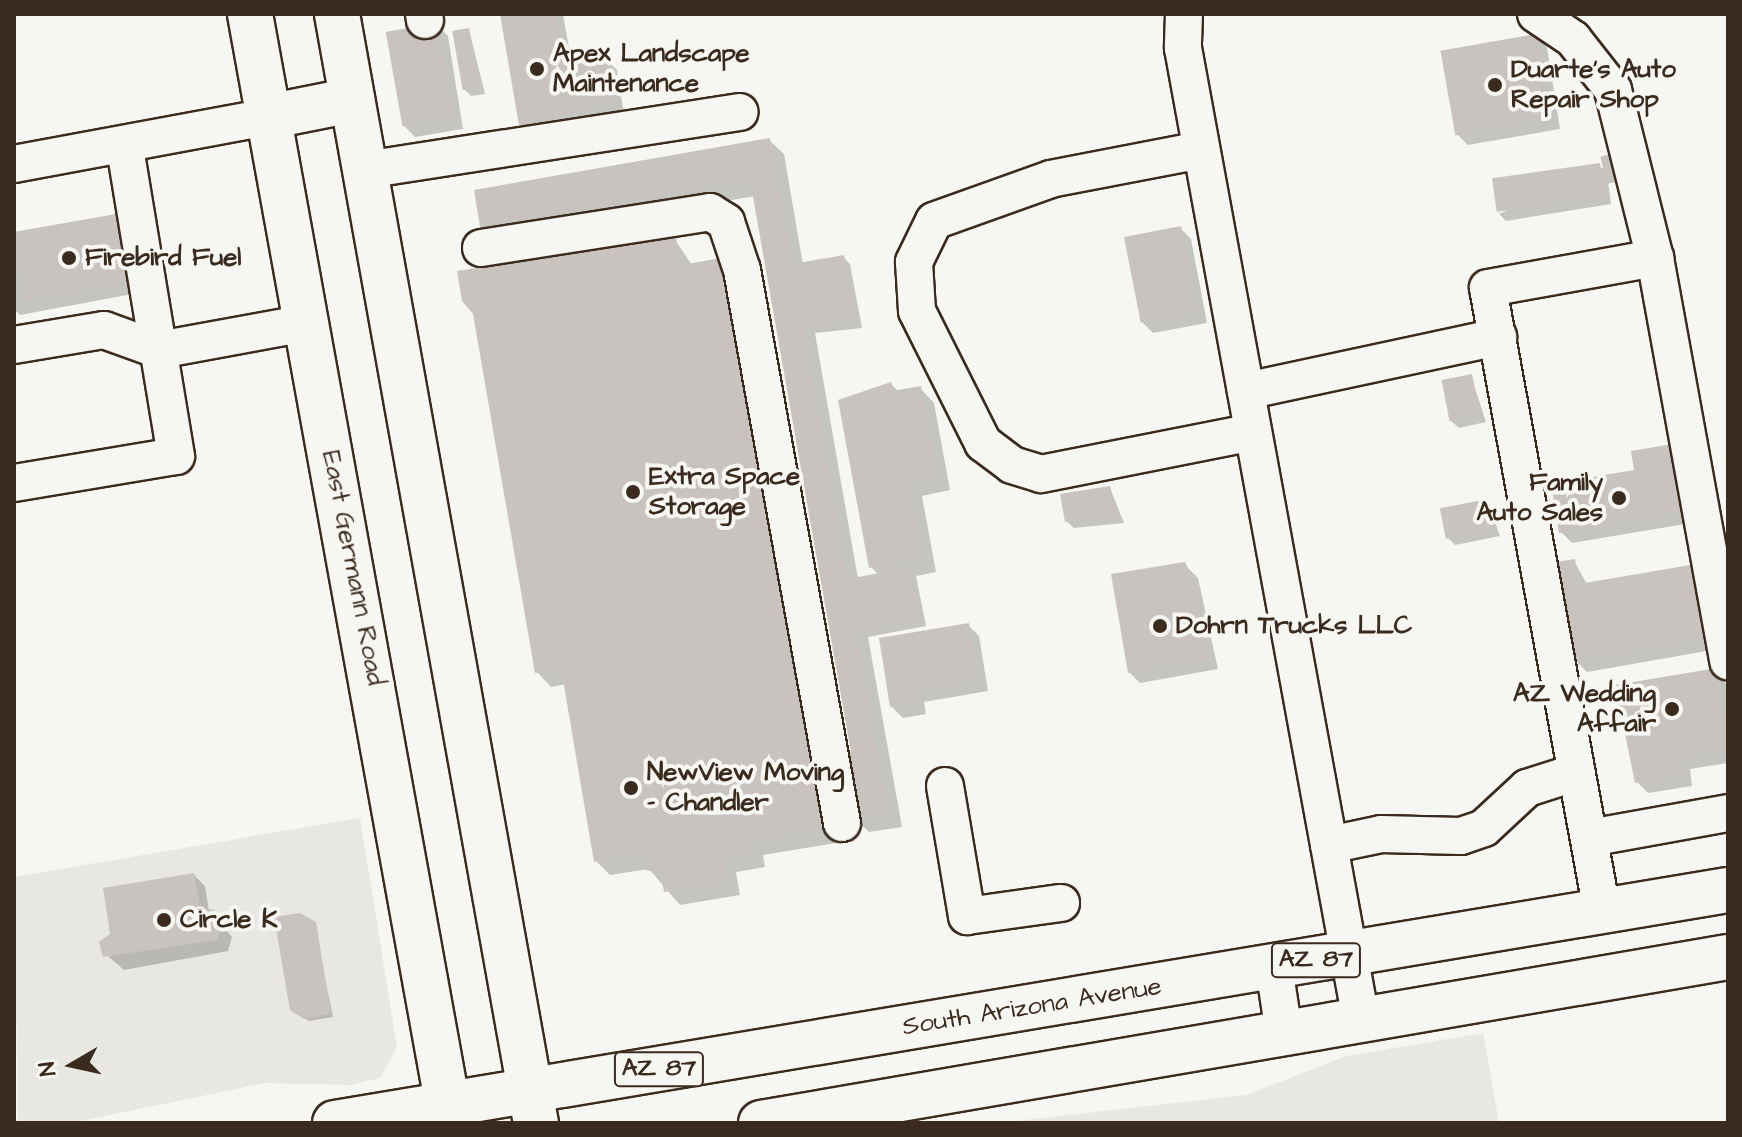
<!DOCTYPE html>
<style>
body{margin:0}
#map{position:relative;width:1742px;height:1137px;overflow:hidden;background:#f6f6f2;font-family:"Architects Daughter",sans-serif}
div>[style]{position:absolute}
.built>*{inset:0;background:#e8e7e2}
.shadow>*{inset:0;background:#0003}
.building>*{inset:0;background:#c8c3be;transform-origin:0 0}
.roads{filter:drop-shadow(2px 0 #3b2a1e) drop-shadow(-2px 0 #3b2a1e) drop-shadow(0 2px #3b2a1e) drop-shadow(0 -2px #3b2a1e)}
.minor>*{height:36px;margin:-18px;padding:0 18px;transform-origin:18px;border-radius:18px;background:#f6f6f2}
.major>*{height:44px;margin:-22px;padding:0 22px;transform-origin:22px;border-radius:22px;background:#f6f6f2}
.dots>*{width:22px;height:22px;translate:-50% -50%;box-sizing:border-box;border:4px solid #f6f6f2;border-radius:50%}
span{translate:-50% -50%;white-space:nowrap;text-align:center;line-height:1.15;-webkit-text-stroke:8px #f6f6f2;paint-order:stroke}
.shield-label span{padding:2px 6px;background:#f6f6f2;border:2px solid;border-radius:6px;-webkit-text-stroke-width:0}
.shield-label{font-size:24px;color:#3b2a1e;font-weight:700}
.poi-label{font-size:26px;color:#3b2a1e;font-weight:700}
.left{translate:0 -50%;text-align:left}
.right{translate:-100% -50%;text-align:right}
.street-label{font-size:26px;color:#3b2a1e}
.frame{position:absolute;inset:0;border:16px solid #3b2a1e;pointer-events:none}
.north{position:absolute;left:32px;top:1025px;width:80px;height:80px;-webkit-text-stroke:6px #f6f6f2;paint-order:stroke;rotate:261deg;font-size:22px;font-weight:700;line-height:32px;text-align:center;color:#3b2a1e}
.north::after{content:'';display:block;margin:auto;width:28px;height:36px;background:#3b2a1e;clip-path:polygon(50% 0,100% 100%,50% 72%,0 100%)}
</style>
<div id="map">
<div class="built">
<i style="clip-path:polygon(360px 818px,397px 1047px,380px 1078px,350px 1085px,266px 1083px,70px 1123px,18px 1123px,14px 877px)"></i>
<i style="clip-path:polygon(1483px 1033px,1499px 1123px,999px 1123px,1246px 1095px,1346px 1056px)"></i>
</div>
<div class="shadow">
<i style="clip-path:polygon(502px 14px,563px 14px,572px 65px,606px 59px,617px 70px,624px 114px,532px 135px,521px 124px)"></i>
<i style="clip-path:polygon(437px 25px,448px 36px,463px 129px,415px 137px,404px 126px)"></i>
<i style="clip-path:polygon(469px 30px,485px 94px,471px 96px,464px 89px)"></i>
<i style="clip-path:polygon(1536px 36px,1547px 47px,1560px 129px,1468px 145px,1457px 134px)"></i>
<i style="clip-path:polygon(769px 140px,784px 154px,803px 265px,843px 257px,850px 264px,862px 328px,815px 333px,858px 579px,879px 575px,871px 567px,891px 384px,899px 392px,920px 388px,934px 403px,950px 490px,922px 496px,936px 572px,916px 576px,926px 626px,868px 637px,902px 827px,869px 832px,854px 818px,853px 754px,755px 196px,497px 241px,482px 226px)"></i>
<i style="clip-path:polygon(1599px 166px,1624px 183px,1608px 182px,1611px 204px,1506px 221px,1499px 214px)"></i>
<i style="clip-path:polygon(115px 216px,126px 227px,138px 293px,20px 315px,14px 309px,14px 235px)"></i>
<i style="clip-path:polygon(1180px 228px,1191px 239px,1207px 323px,1153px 333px,1142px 322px)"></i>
<i style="clip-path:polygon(675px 240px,692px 265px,736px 274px,836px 843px,763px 855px,765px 867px,736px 872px,740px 895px,680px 905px,649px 869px,610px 875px,596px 861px,566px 684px,551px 687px,537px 672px)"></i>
<i style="clip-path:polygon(1471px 376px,1486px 422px,1459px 428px,1451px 421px)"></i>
<i style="clip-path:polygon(1637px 472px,1697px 522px,1572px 543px,1561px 532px)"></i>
<i style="clip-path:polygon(1110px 488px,1124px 523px,1074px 528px,1066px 521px)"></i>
<i style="clip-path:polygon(1488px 501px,1500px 536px,1455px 545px,1448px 538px)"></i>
<i style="clip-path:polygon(1574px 561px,1587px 584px,1695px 566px,1718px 649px,1587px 672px,1576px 661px)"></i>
<i style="clip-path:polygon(1187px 567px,1198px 578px,1218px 669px,1140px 683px,1129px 672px)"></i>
<i style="clip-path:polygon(968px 625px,979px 636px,988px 691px,924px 702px,926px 714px,903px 718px,892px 707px)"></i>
<i style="clip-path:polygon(1716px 670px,1728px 687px,1728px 763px,1690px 769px,1692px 786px,1648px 793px,1637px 782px)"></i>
<i style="clip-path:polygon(194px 875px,205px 886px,209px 911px,232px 937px,228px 951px,124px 970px,102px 951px)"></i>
<i style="clip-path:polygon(313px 921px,333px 1017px,309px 1021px,296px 1013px)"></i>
</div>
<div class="building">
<i style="clip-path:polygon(500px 14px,555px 14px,566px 76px,569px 64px,607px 57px,614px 103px,519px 125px)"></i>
<i style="left:437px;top:23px;width:96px;height:52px;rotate:80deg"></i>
<i style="left:469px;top:28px;width:60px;height:17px;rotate:80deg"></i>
<i style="left:1536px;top:34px;width:86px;height:97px;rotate:80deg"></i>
<i style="clip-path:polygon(770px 138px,792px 264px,844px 255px,856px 321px,803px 327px,888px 813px,852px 819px,841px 754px,851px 752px,750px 180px,480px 227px,474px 190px)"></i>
<i style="left:1616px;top:153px;width:28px;height:16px;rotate:77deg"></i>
<i style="left:1600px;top:163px;width:34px;height:109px;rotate:82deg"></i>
<i style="left:116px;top:214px;width:70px;height:104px;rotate:80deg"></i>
<i style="left:1181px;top:226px;width:87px;height:58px;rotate:79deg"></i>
<i style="clip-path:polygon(676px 237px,681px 265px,722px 258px,822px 829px,750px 841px,752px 853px,723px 858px,726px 881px,664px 892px,660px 869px,647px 871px,645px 853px,594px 862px,561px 668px,535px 673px,473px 314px,462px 301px,457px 271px)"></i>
<i style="left:1472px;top:374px;width:42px;height:31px;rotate:79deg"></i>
<i style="clip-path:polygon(891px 382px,893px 391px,921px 386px,937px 476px,908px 482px,922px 558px,869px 568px,838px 400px)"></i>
<i style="clip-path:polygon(1679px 443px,1687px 511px,1559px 533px,1551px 484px,1634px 470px,1631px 451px)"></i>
<i style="clip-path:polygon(1110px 486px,1118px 516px,1065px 522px,1060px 494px)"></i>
<i style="left:1488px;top:499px;width:31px;height:49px;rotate:79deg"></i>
<i style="clip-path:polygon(1575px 559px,1579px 584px,1696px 564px,1708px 638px,1574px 662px,1556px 562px)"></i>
<i style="clip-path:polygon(1185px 562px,1197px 587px,1208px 659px,1128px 673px,1111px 574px)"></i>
<i style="left:910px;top:567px;width:54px;height:62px;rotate:79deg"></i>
<i style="clip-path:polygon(969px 623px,978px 680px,914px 691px,916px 703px,890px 707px,879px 638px)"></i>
<i style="clip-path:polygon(1717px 668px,1728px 750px,1680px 759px,1683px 775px,1635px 783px,1615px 685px)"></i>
<i style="clip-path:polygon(194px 873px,200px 908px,215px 910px,222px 925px,217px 940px,103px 957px,99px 942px,110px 934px,103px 888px)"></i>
<i style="clip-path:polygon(300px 913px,316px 922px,331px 1014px,304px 1019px,290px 1010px,274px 917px)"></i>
</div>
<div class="roads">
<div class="minor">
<i style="left:424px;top:14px;width:6px;rotate:81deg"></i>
<i style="left:1184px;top:14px;width:34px;rotate:92deg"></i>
<i style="left:1183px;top:48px;width:988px;rotate:79.62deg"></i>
<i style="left:1536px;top:14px;width:45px;rotate:34deg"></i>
<i style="left:1573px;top:39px;width:65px;rotate:51.9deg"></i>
<i style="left:1613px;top:90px;width:173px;rotate:76deg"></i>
<i style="left:1201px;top:150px;width:153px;rotate:169.1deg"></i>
<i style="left:1051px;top:179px;width:124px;rotate:160.3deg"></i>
<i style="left:934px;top:221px;width:46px;rotate:116deg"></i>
<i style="left:914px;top:262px;width:49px;rotate:86.5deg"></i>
<i style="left:917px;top:311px;width:148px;rotate:63.4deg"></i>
<i style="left:983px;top:443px;width:36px;rotate:37deg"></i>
<i style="left:1012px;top:465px;width:30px;rotate:17deg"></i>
<i style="left:1041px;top:474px;width:216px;rotate:-11.2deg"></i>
<i style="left:14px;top:164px;width:257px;rotate:-10.5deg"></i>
<i style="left:365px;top:170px;width:379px;rotate:-8.8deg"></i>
<i style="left:481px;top:248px;width:232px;rotate:-8.9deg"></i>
<i style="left:710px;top:212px;width:19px;rotate:32deg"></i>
<i style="left:726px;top:222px;width:51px;rotate:71.6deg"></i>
<i style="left:742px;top:270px;width:562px;rotate:79.75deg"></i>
<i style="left:14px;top:345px;width:91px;rotate:-9.5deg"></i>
<i style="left:104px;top:330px;width:59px;rotate:20deg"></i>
<i style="left:159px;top:350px;width:149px;rotate:-10.4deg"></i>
<i style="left:1246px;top:391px;width:258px;rotate:-12.1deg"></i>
<i style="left:14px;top:483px;width:164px;rotate:-9.5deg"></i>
<i style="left:176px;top:456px;width:313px;rotate:-99.4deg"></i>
<i style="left:945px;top:786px;width:132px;rotate:80.4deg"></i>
<i style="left:967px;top:916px;width:95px;rotate:-7.9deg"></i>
<i style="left:1589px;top:838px;width:141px;rotate:-10.2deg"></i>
<i style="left:1329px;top:845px;width:53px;rotate:-11.9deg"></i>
<i style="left:1381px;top:834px;width:80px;rotate:1.4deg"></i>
<i style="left:1461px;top:836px;width:24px;rotate:-19deg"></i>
<i style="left:1484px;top:828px;width:59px;rotate:-42.9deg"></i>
<i style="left:1527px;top:788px;width:52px;rotate:-17.7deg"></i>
<i style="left:1602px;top:911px;width:633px;rotate:-100.37deg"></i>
<i style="left:1488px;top:288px;width:170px;rotate:-10.2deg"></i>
<i style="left:1655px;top:258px;width:410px;rotate:79.7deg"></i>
<i style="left:1274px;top:967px;width:67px;rotate:81.4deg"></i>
</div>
<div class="major">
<i style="left:250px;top:14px;width:1127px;rotate:79.73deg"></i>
<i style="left:337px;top:14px;width:1127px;rotate:79.83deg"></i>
<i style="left:267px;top:117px;width:87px;rotate:-11.3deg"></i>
<i style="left:335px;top:1123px;width:1412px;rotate:-9.5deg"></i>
<i style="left:761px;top:1123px;width:981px;rotate:-9.74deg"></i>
</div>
</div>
<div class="dots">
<i style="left:537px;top:69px;background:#3b2a1e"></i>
<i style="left:1495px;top:85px;background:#3b2a1e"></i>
<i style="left:69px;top:258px;background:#3b2a1e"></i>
<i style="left:633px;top:492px;background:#3b2a1e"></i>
<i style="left:1619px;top:498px;background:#3b2a1e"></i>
<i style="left:1160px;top:626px;background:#3b2a1e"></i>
<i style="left:1672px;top:709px;background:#3b2a1e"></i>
<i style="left:631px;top:788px;background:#3b2a1e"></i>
<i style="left:164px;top:920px;background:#3b2a1e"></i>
</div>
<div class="shield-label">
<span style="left:1316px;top:960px">AZ 87</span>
<span style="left:659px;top:1069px">AZ 87</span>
</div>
<div class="poi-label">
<span class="left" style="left:553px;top:69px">Apex Landscape<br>Maintenance</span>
<span class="left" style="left:1511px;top:85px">Duarte's Auto<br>Repair Shop</span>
<span class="left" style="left:85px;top:258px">Firebird Fuel</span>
<span class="left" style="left:649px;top:492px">Extra Space<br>Storage</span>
<span class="right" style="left:1603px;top:498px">Family<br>Auto Sales</span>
<span class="left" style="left:1176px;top:626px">Dohrn Trucks LLC</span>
<span class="right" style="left:1656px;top:709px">AZ Wedding<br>Affair</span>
<span class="left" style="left:647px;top:788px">NewView Moving<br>- Chandler</span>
<span class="left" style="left:180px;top:920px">Circle K</span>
</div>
<div class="street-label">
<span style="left:353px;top:568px;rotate:79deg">East Germann Road</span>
<span style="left:1032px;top:1007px;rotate:-9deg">South Arizona Avenue</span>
</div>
<div class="frame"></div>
<div class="north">N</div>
</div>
